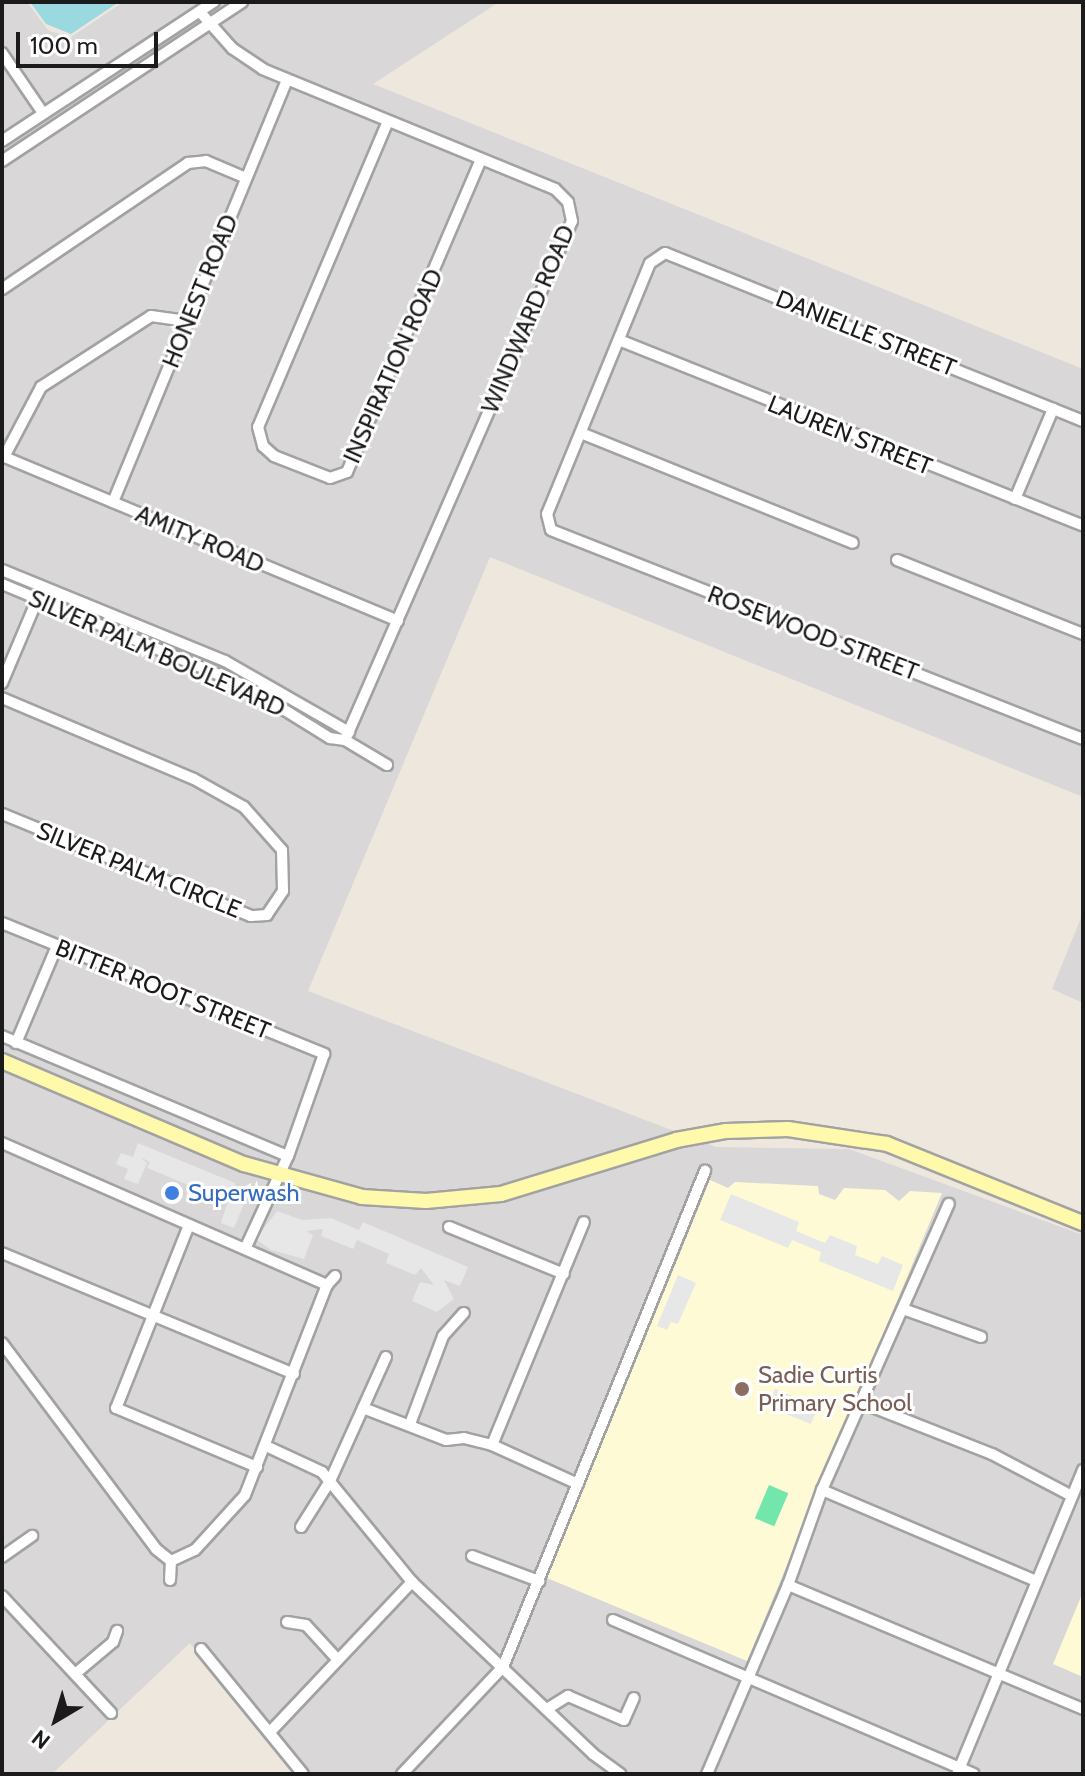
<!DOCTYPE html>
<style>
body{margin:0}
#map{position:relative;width:1085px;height:1776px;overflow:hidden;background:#eee7de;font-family:Cabin,sans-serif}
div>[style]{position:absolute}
.residential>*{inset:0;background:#d9d7d7}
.education>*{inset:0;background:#fffad6}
.pitch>*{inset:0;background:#73e6ab;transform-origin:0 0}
.parking>*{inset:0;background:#e7e7e7}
.water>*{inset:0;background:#9ad9e0}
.roads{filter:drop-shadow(2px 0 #a2a2a2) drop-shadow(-2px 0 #a2a2a2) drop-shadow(0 2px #a2a2a2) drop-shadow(0 -2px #a2a2a2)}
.minor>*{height:10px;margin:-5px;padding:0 5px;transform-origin:5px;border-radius:5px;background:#fff}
.secondary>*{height:14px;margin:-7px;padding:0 7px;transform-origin:7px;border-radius:7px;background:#fff9ab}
.dots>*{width:22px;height:22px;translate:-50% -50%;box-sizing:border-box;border:4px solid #fff;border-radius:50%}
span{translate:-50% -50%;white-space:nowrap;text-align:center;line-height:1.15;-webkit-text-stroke:6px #fff;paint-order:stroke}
.street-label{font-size:24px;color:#1b1b1b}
.shop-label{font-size:24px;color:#366cbe}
.left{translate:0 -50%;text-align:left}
.education-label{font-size:24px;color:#785e54}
.frame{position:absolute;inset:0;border:4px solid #1b1b1b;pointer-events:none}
.north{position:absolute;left:16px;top:1680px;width:80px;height:80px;-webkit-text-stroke:6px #fff;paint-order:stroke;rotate:218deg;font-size:22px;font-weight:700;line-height:32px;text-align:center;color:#1b1b1b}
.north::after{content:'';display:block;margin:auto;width:28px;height:36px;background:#1b1b1b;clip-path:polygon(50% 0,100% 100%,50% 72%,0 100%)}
.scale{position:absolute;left:16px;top:32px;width:142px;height:36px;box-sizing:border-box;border:4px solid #1b1b1b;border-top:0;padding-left:10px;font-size:24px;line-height:28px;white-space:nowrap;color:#1b1b1b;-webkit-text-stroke:6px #fff;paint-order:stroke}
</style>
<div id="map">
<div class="residential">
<i style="clip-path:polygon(2px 2px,27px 2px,49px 31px,71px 37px,123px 2px,499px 2px,373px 84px,1083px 369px,1083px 797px,490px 557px,308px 991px,716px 1147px,849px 1149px,1083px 1235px,1083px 1774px,293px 1774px,190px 1643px,52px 1774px,2px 1774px)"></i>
<i style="clip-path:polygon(1083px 913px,1083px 1003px,1052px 989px)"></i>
</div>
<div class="education">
<i style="clip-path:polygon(710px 1180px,728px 1188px,735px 1182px,818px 1186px,819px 1194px,835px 1200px,844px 1188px,885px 1190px,899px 1201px,910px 1191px,942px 1193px,747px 1661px,547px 1578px)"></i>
<i style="clip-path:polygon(1083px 1592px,1083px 1677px,1053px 1664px)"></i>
</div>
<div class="pitch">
<i style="left:769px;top:1485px;width:21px;height:36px;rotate:23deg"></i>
</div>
<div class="parking">
<i style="clip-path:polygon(138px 1143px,235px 1183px,237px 1201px,244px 1204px,234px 1228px,221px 1223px,230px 1194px,225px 1200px,147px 1168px,150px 1162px,140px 1157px,147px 1163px,138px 1184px,124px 1179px,128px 1169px,116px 1164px,121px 1153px,133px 1157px)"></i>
<i style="clip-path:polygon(731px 1194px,799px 1222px,796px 1231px,825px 1243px,830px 1235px,857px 1246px,855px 1255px,878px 1264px,882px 1256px,903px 1265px,893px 1291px,819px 1261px,821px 1252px,792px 1240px,788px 1248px,720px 1220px)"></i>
<i style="clip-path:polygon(277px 1211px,302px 1220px,331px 1218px,359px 1230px,363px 1222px,468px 1267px,460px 1286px,444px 1280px,454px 1299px,437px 1312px,412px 1301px,420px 1282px,434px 1285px,421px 1268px,415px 1275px,386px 1263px,389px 1254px,357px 1240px,353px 1249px,321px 1236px,323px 1229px,306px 1231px,313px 1235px,304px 1259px,271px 1250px,256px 1239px)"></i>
<i style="clip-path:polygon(678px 1275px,696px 1283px,678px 1324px,671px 1322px,667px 1330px,657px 1326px)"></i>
<i style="clip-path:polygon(775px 1389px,818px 1406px,811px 1424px,761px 1404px,765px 1394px,772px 1397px)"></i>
</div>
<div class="water">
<i style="clip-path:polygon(30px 2px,119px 2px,71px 34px,46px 24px)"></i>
</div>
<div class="roads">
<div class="minor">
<i style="left:2px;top:53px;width:73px;rotate:55.7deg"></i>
<i style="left:388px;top:121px;width:332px;rotate:113deg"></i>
<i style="left:258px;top:427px;width:20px;rotate:75deg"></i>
<i style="left:263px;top:446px;width:15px;rotate:42deg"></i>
<i style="left:274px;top:456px;width:60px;rotate:21.4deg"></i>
<i style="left:330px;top:478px;width:18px;rotate:-19deg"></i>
<i style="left:347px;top:472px;width:340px;rotate:-66.8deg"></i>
<i style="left:2px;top:141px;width:254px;rotate:-33.3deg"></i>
<i style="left:2px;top:161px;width:288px;rotate:-33.5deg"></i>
<i style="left:2px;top:289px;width:225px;rotate:-34.1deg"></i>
<i style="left:188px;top:163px;width:18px;rotate:-6deg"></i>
<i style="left:206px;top:161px;width:43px;rotate:23deg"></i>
<i style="left:619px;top:340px;width:500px;rotate:21.8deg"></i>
<i style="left:1083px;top:421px;width:450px;rotate:-158.1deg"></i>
<i style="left:665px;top:253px;width:18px;rotate:146deg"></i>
<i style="left:650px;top:263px;width:271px;rotate:112.3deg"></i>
<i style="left:547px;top:514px;width:16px;rotate:76deg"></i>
<i style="left:551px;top:530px;width:572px;rotate:21.45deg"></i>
<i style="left:581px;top:433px;width:293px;rotate:22deg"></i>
<i style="left:2px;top:456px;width:429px;rotate:22.6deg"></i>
<i style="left:4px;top:457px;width:79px;rotate:-62.1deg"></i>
<i style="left:41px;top:387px;width:131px;rotate:-32.8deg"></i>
<i style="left:151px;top:316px;width:36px;rotate:8deg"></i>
<i style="left:1015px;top:499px;width:98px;rotate:-67.1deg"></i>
<i style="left:113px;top:502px;width:456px;rotate:-67.6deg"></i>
<i style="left:897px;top:560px;width:200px;rotate:21.7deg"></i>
<i style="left:2px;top:570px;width:241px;rotate:22.2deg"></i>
<i style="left:225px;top:661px;width:143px;rotate:29.8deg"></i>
<i style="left:2px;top:584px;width:264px;rotate:22.7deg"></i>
<i style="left:246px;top:686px;width:99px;rotate:31.8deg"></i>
<i style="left:330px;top:738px;width:15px;rotate:8deg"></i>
<i style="left:345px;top:740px;width:566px;rotate:-66.38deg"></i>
<i style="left:572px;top:221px;width:19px;rotate:-102deg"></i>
<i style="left:568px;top:202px;width:18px;rotate:-135deg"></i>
<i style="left:555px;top:189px;width:316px;rotate:-157.7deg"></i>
<i style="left:263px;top:69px;width:37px;rotate:-146deg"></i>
<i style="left:232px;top:48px;width:48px;rotate:-131.6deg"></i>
<i style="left:2px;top:683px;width:98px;rotate:-67.1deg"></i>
<i style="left:2px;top:698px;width:208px;rotate:22.9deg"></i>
<i style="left:194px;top:779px;width:57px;rotate:29.2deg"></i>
<i style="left:244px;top:807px;width:57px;rotate:48.5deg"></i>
<i style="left:282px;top:850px;width:41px;rotate:88.6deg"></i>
<i style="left:283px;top:891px;width:29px;rotate:124deg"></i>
<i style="left:267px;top:915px;width:16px;rotate:176deg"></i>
<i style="left:251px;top:916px;width:269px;rotate:-157.7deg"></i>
<i style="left:345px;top:740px;width:49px;rotate:30.8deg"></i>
<i style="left:2px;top:923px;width:348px;rotate:22.1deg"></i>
<i style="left:324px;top:1054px;width:108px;rotate:109.4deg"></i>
<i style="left:288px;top:1156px;width:102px;rotate:114.8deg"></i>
<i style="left:2px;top:1036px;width:310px;rotate:22.8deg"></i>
<i style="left:16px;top:1043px;width:105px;rotate:-67.1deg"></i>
<i style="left:2px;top:1143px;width:355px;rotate:23.6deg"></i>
<i style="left:189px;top:1225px;width:197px;rotate:111.7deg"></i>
<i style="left:116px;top:1408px;width:153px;rotate:22.7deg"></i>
<i style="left:449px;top:1227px;width:124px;rotate:22.2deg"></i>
<i style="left:2px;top:1253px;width:316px;rotate:22.5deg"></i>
<i style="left:903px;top:1309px;width:83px;rotate:19.7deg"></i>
<i style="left:2px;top:1343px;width:257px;rotate:53.2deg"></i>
<i style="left:156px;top:1549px;width:19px;rotate:39deg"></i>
<i style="left:860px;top:1402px;width:142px;rotate:21.5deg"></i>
<i style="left:992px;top:1454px;width:90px;rotate:27.7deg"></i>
<i style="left:363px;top:1408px;width:89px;rotate:21.1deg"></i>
<i style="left:446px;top:1440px;width:18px;rotate:-6deg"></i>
<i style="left:464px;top:1438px;width:29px;rotate:14deg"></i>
<i style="left:410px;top:1424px;width:94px;rotate:-69.4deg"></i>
<i style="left:443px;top:1336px;width:31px;rotate:-48deg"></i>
<i style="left:266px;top:1446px;width:62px;rotate:24.9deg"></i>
<i style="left:322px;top:1472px;width:142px;rotate:50.7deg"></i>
<i style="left:412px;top:1582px;width:250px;rotate:43.5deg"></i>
<i style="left:593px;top:1754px;width:34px;rotate:36deg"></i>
<i style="left:578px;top:1484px;width:94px;rotate:-155.6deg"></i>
<i style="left:492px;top:1445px;width:241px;rotate:-67.6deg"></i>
<i style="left:822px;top:1490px;width:233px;rotate:23deg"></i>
<i style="left:301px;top:1527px;width:54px;rotate:-57.8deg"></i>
<i style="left:330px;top:1481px;width:136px;rotate:-65.7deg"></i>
<i style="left:472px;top:1556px;width:72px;rotate:20.5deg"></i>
<i style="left:2px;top:1557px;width:37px;rotate:-35deg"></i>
<i style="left:171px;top:1561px;width:26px;rotate:-25deg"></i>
<i style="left:195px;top:1550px;width:74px;rotate:-47.7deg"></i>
<i style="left:245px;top:1495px;width:225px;rotate:-68.7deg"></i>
<i style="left:327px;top:1285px;width:12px;rotate:-48deg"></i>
<i style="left:170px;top:1580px;width:19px;rotate:-87deg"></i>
<i style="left:788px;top:1585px;width:320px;rotate:22.8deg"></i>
<i style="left:2px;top:1596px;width:160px;rotate:47deg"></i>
<i style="left:613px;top:1620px;width:392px;rotate:23.1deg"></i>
<i style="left:287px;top:1622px;width:19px;rotate:9deg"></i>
<i style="left:306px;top:1625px;width:47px;rotate:47.6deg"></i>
<i style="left:201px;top:1649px;width:161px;rotate:50.8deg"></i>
<i style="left:75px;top:1674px;width:50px;rotate:-40.1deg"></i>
<i style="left:113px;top:1642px;width:12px;rotate:-70deg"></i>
<i style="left:547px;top:1709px;width:25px;rotate:-32deg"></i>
<i style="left:568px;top:1696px;width:61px;rotate:23.2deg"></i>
<i style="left:624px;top:1720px;width:24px;rotate:-66deg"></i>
<i style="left:270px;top:1732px;width:207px;rotate:-46.6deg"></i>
<i style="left:958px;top:1772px;width:327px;rotate:-67.5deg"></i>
<i style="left:402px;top:1774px;width:147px;rotate:-46.7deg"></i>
<i style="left:503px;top:1667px;width:536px;rotate:-67.84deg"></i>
<i style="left:707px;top:1774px;width:206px;rotate:-66.8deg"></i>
<i style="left:788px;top:1585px;width:101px;rotate:-70.3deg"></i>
<i style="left:822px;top:1490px;width:313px;rotate:-66.1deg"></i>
</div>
<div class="secondary">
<i style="left:2px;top:1061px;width:263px;rotate:23.1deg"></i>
<i style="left:244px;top:1164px;width:123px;rotate:15.6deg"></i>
<i style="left:362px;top:1197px;width:64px;rotate:3.6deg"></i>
<i style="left:426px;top:1201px;width:75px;rotate:-5.3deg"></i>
<i style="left:501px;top:1194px;width:183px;rotate:-17.1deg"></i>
<i style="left:676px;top:1140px;width:51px;rotate:-10.2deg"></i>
<i style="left:726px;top:1131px;width:62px;rotate:-1.8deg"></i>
<i style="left:788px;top:1129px;width:100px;rotate:8.6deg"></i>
<i style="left:887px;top:1144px;width:211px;rotate:22deg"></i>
</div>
</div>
<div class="dots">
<i style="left:172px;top:1193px;background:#3f7fe0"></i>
<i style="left:742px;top:1389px;background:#8d6e63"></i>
</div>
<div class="street-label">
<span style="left:200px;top:291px;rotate:-68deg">HONEST ROAD</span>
<span style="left:528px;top:319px;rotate:-67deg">WINDWARD ROAD</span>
<span style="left:866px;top:333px;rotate:22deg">DANIELLE STREET</span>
<span style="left:393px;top:366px;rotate:-66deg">INSPIRATION ROAD</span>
<span style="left:850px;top:435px;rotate:22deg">LAUREN STREET</span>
<span style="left:200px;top:539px;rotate:23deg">AMITY ROAD</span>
<span style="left:813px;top:633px;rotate:21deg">ROSEWOOD STREET</span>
<span style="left:157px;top:653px;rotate:24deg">SILVER PALM BOULEVARD</span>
<span style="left:139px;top:870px;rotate:22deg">SILVER PALM CIRCLE</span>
<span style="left:163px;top:989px;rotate:22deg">BITTER ROOT STREET</span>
</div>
<div class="shop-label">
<span class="left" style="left:188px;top:1193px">Superwash</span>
</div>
<div class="education-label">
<span class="left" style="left:758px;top:1389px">Sadie Curtis<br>Primary School</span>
</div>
<div class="frame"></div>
<div class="north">N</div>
<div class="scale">100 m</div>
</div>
